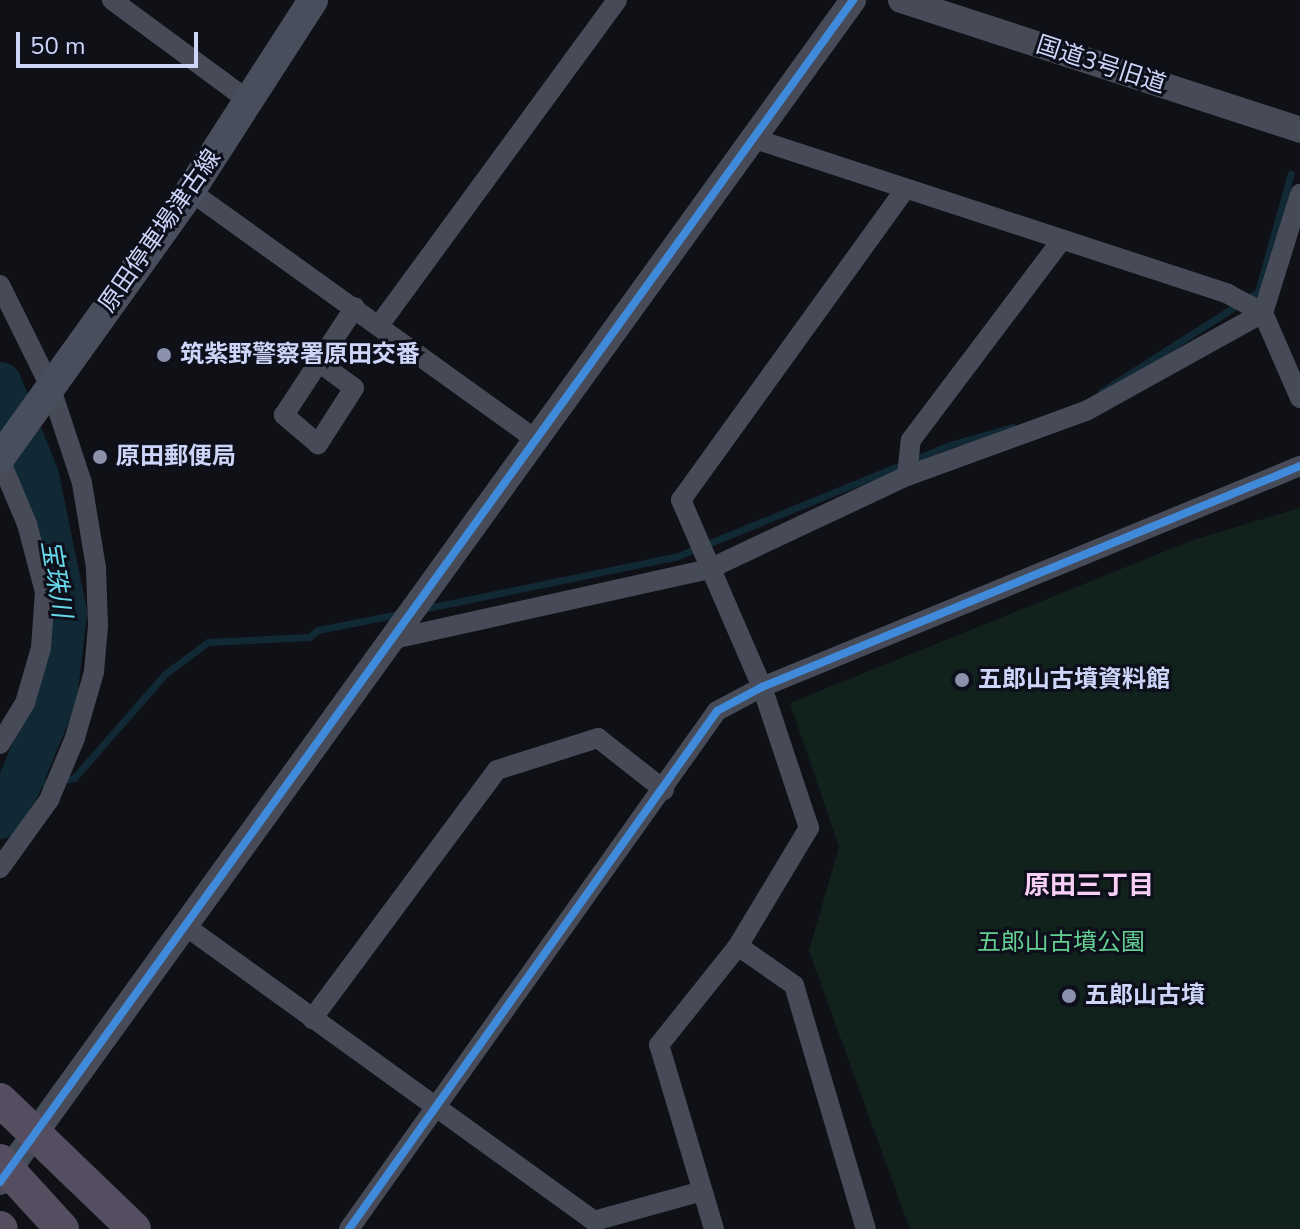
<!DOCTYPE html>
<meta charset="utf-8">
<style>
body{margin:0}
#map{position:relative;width:1300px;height:1229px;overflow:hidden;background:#101117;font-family:"Nunito Sans","Noto Sans JP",sans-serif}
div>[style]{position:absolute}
.green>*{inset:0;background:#11211c}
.stream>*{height:7px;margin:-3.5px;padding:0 3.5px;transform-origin:3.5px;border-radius:3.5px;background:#102934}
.river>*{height:44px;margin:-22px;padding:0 22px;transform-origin:22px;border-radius:22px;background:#102934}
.minor>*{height:20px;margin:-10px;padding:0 10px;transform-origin:10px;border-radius:10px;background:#464b57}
.tertiary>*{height:26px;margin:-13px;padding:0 13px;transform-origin:13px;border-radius:13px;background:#464b57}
.secondary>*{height:30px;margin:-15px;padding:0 15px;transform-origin:15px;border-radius:15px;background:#494e5d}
.trunk>*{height:34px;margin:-17px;padding:0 17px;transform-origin:17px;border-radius:17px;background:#544e60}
.cycleway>*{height:8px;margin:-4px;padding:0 4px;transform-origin:4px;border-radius:4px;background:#408adc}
.dots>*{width:22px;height:22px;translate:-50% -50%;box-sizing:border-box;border:4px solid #0d0f1a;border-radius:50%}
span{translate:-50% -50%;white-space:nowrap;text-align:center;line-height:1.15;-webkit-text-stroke:6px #0d0f1a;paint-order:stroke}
.street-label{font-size:24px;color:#cdd6f9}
.poi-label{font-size:24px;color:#cdd6f9;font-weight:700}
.left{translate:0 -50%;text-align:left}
.park-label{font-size:24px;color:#64ce92}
.water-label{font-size:26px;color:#68d8eb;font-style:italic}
.neighbourhood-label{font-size:26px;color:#f9cff7;font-weight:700}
.scale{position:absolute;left:16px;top:32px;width:182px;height:36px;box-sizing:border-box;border:4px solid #cdd6f9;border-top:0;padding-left:10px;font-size:24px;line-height:28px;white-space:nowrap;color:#cdd6f9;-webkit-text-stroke:6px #0d0f1a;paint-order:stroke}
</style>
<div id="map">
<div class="green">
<i style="clip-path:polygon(1300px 508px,1300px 1229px,910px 1229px,809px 951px,839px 847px,790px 703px,1193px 540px)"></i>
</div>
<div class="stream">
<i style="left:1101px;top:392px;width:186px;rotate:-32.5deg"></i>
<i style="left:1258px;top:292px;width:123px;rotate:-74.5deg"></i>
<i style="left:423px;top:609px;width:260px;rotate:-11.7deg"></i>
<i style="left:678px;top:556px;width:297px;rotate:-22.2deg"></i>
<i style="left:953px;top:444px;width:62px;rotate:-15.8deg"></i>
<i style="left:18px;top:787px;width:57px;rotate:-9.1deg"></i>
<i style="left:74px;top:778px;width:138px;rotate:-48.8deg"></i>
<i style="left:165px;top:674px;width:54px;rotate:-36.7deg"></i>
<i style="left:208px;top:642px;width:101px;rotate:-2.8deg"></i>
<i style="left:309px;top:637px;width:11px;rotate:-38deg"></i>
<i style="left:318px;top:630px;width:87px;rotate:-11.3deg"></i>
</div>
<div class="river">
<i style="left:0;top:384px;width:99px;rotate:68.1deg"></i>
<i style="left:37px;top:476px;width:140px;rotate:78.4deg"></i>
<i style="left:65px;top:613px;width:86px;rotate:96.7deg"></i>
<i style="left:55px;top:698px;width:96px;rotate:112.6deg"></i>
<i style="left:18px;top:787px;width:35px;rotate:121deg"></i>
</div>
<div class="minor">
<i style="left:112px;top:0;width:170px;rotate:36.4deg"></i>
<i style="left:755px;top:139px;width:498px;rotate:18.1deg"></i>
<i style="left:1228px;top:294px;width:40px;rotate:28deg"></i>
<i style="left:1263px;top:313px;width:93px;rotate:66.5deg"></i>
<i style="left:190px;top:191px;width:425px;rotate:35.7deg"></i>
<i style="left:0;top:285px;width:113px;rotate:63.7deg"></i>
<i style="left:50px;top:386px;width:102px;rotate:71.7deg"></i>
<i style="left:82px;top:483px;width:86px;rotate:80.6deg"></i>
<i style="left:96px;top:568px;width:58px;rotate:88deg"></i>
<i style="left:98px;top:626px;width:46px;rotate:95deg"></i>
<i style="left:94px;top:672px;width:69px;rotate:106.1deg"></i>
<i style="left:75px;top:738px;width:67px;rotate:112.8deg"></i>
<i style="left:49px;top:800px;width:84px;rotate:125.8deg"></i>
<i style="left:380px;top:324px;width:401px;rotate:-53.8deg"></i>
<i style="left:320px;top:363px;width:42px;rotate:36.3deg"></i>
<i style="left:354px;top:388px;width:67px;rotate:122.7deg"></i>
<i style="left:318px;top:444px;width:45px;rotate:-139.5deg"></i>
<i style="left:284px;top:415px;width:129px;rotate:-56.7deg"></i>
<i style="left:0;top:460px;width:69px;rotate:67.1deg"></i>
<i style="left:27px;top:524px;width:70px;rotate:75.2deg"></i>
<i style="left:45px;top:592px;width:56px;rotate:94.1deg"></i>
<i style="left:41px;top:648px;width:57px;rotate:106.2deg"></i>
<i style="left:25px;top:703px;width:48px;rotate:121.4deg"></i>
<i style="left:907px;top:476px;width:36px;rotate:-84deg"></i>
<i style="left:911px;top:440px;width:248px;rotate:-53deg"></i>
<i style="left:389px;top:640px;width:328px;rotate:-12.5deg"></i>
<i style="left:709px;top:569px;width:219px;rotate:-25.2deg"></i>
<i style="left:907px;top:476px;width:190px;rotate:-20deg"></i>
<i style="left:1086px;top:411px;width:202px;rotate:-29deg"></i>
<i style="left:1263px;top:313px;width:125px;rotate:-72.7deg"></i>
<i style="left:184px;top:925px;width:506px;rotate:35.83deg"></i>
<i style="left:594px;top:1221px;width:112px;rotate:-15.5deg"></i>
<i style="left:738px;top:946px;width:68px;rotate:34.9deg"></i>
<i style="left:794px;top:985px;width:254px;rotate:73.6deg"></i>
<i style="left:312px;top:1019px;width:310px;rotate:-53.4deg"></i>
<i style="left:497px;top:770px;width:106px;rotate:-17.6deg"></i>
<i style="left:598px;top:738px;width:84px;rotate:38.2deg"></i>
<i style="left:349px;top:1229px;width:635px;rotate:-54.61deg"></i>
<i style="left:717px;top:711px;width:51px;rotate:-28.1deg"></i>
<i style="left:762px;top:687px;width:582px;rotate:-22.33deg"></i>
<i style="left:714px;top:1229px;width:192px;rotate:-106.6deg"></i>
<i style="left:659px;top:1045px;width:127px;rotate:-51.4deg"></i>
<i style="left:738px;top:946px;width:138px;rotate:-59deg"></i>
<i style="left:809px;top:828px;width:149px;rotate:-108.4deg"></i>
<i style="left:762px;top:687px;width:204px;rotate:-113.4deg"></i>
<i style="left:681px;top:500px;width:381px;rotate:-54.2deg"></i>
</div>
<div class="tertiary">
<i style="left:901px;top:0;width:420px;rotate:18deg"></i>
<i style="left:0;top:1182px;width:1458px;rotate:-54.18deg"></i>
</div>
<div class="secondary">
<i style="left:0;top:458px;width:315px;rotate:-54.4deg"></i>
<i style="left:183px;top:202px;width:240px;rotate:-57.2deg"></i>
</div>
<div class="trunk">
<i style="left:0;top:1100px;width:186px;rotate:43.9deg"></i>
<i style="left:0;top:1161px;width:92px;rotate:47.6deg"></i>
<i style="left:0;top:1228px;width:1px;rotate:45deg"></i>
</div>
<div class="cycleway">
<i style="left:0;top:1182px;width:1458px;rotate:-54.18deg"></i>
<i style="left:349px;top:1229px;width:635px;rotate:-54.61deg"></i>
<i style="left:717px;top:711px;width:51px;rotate:-28.1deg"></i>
<i style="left:762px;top:687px;width:582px;rotate:-22.33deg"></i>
</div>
<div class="dots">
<i style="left:164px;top:355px;background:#8b91aa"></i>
<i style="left:100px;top:457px;background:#8b91aa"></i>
<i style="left:962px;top:680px;background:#8b91aa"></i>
<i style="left:1069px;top:996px;background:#8b91aa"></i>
</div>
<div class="street-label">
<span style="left:1101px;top:65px;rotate:18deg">国道3号旧道</span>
<span style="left:160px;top:231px;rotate:-55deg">原田停車場津古線</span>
</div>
<div class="poi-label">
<span class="left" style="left:180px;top:355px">筑紫野警察署原田交番</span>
<span class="left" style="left:116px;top:457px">原田郵便局</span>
<span class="left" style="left:978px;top:680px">五郎山古墳資料館</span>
<span class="left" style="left:1085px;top:996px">五郎山古墳</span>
</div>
<div class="park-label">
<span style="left:1061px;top:943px">五郎山古墳公園</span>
</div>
<div class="water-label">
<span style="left:56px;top:579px;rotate:81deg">宝珠川</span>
</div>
<div class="neighbourhood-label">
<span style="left:1089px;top:886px">原田三丁目</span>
</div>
<div class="scale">50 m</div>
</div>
